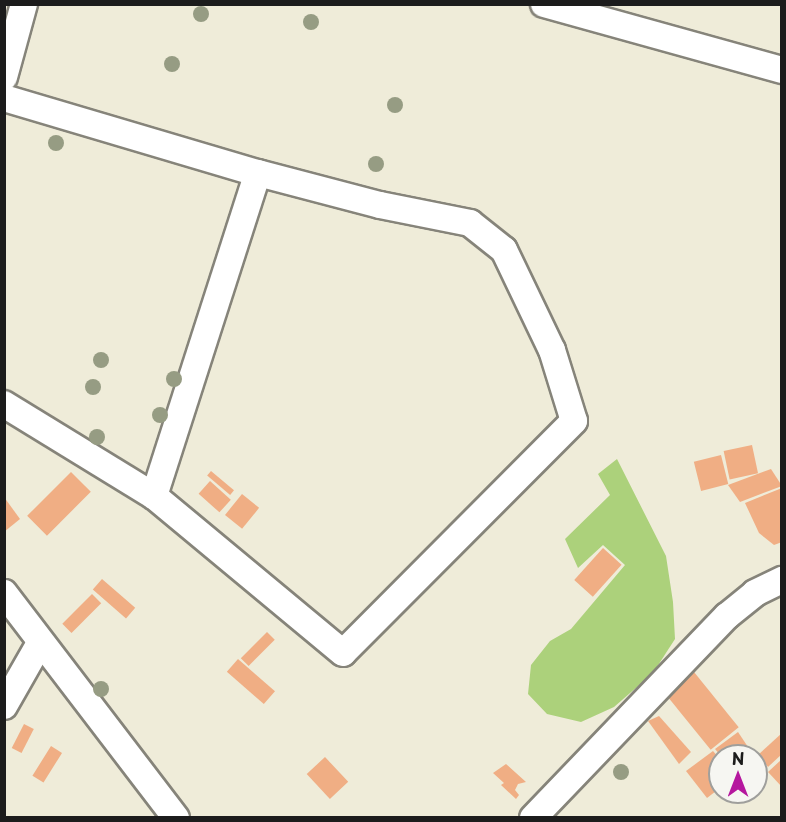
<!DOCTYPE html>
<style>
body{margin:0}
#map{position:relative;width:786px;height:822px;overflow:hidden;background:#efecd9;font-family:"Playpen Sans",sans-serif}
div>[style]{position:absolute}
.green>*{inset:0;background:#acd17b}
.building>*{inset:0;background:#f0ae84;transform-origin:0 0}
.roads{filter:drop-shadow(2px 0 #86847a) drop-shadow(-2px 0 #86847a) drop-shadow(0 2px #86847a) drop-shadow(0 -2px #86847a)}
.street>*{height:26px;margin:-13px;padding:0 13px;transform-origin:13px;border-radius:13px;background:#fff}
.trees>*{width:16px;height:16px;margin:-8px;border-radius:50%;background:#969c83}
span{translate:-50% -50%;white-space:nowrap;text-align:center;line-height:1.15;-webkit-text-stroke:4.5px #f6f6f2;paint-order:stroke}
.frame{position:absolute;inset:0;border:6px solid #1c1c1c;pointer-events:none}
.north{position:absolute;left:708px;top:744px;width:60px;height:60px;box-sizing:border-box;background:#f6f6f2;border:2px solid #9f9f9c;border-radius:50%;rotate:0deg;font-size:16px;font-weight:700;line-height:24px;text-align:center;color:#1c1c1c}
.north::after{content:'';display:block;margin:auto;width:21px;height:27px;background:#b5179e;clip-path:polygon(50% 0,100% 100%,50% 72%,0 100%)}
</style>
<div id="map">
<div class="green">
<i style="clip-path:polygon(617px 459px,666px 556px,673px 602px,675px 639px,653px 673px,614px 707px,581px 722px,547px 714px,528px 694px,531px 665px,550px 641px,571px 629px,625px 565px,603px 545px,578px 568px,565px 539px,610px 495px,598px 474px)"></i>
</div>
<div class="building">
<i style="left:752px;top:445px;width:29px;height:29px;rotate:78deg"></i>
<i style="left:721px;top:455px;width:30px;height:28px;rotate:76deg"></i>
<i style="clip-path:polygon(771px 469px,782px 486px,740px 502px,728px 485px)"></i>
<i style="left:211px;top:471px;width:30px;height:6px;rotate:40deg"></i>
<i style="left:71px;top:472px;width:28px;height:62px;rotate:45deg"></i>
<i style="left:210px;top:481px;width:28px;height:17px;rotate:42deg"></i>
<i style="clip-path:polygon(782px 488px,782px 542px,774px 545px,759px 533px,745px 503px)"></i>
<i style="left:242px;top:494px;width:22px;height:27px;rotate:39deg"></i>
<i style="clip-path:polygon(4px 497px,20px 519px,4px 532px)"></i>
<i style="left:603px;top:548px;width:25px;height:43px;rotate:42deg"></i>
<i style="left:102px;top:579px;width:44px;height:14px;rotate:41deg"></i>
<i style="left:92px;top:594px;width:13px;height:42px;rotate:45deg"></i>
<i style="left:267px;top:632px;width:11px;height:37px;rotate:45deg"></i>
<i style="left:238px;top:659px;width:49px;height:17px;rotate:41deg"></i>
<i style="left:694px;top:672px;width:71px;height:36px;rotate:51deg"></i>
<i style="clip-path:polygon(659px 716px,691px 752px,679px 764px,648px 721px)"></i>
<i style="left:24px;top:724px;width:11px;height:27px;rotate:27deg"></i>
<i style="clip-path:polygon(738px 732px,754px 756px,721px 756px,715px 749px)"></i>
<i style="clip-path:polygon(782px 733px,782px 754px,768px 767px,758px 755px)"></i>
<i style="left:51px;top:746px;width:13px;height:35px;rotate:32deg"></i>
<i style="clip-path:polygon(713px 751px,720px 759px,720px 788px,707px 798px,686px 771px)"></i>
<i style="left:325px;top:757px;width:34px;height:25px;rotate:47deg"></i>
<i style="clip-path:polygon(782px 759px,782px 787px,768px 772px)"></i>
<i style="clip-path:polygon(506px 764px,526px 782px,518px 784px,515px 790px,519px 795px,516px 799px,501px 785px,504px 783px,493px 773px)"></i>
</div>
<div class="roads">
<div class="street">
<i style="left:544px;top:4px;width:247px;rotate:15.5deg"></i>
<i style="left:4px;top:77px;width:76px;rotate:-74.7deg"></i>
<i style="left:4px;top:98px;width:265px;rotate:16.5deg"></i>
<i style="left:258px;top:173px;width:126px;rotate:14.7deg"></i>
<i style="left:380px;top:205px;width:92px;rotate:11.3deg"></i>
<i style="left:470px;top:223px;width:43px;rotate:38.5deg"></i>
<i style="left:504px;top:250px;width:111px;rotate:64.4deg"></i>
<i style="left:552px;top:350px;width:74px;rotate:72.8deg"></i>
<i style="left:574px;top:421px;width:327px;rotate:134.9deg"></i>
<i style="left:343px;top:653px;width:246px;rotate:-140.3deg"></i>
<i style="left:154px;top:496px;width:176px;rotate:-148.5deg"></i>
<i style="left:154px;top:496px;width:339px;rotate:-72.2deg"></i>
<i style="left:4px;top:593px;width:283px;rotate:52.6deg"></i>
<i style="left:4px;top:706px;width:73px;rotate:-60.3deg"></i>
<i style="left:533px;top:818px;width:280px;rotate:-46.2deg"></i>
<i style="left:727px;top:616px;width:36px;rotate:-39deg"></i>
<i style="left:755px;top:593px;width:30px;rotate:-26deg"></i>
</div>
</div>
<div class="trees">
<i style="left:201px;top:14px"></i>
<i style="left:311px;top:22px"></i>
<i style="left:172px;top:64px"></i>
<i style="left:395px;top:105px"></i>
<i style="left:56px;top:143px"></i>
<i style="left:376px;top:164px"></i>
<i style="left:101px;top:360px"></i>
<i style="left:174px;top:379px"></i>
<i style="left:93px;top:387px"></i>
<i style="left:160px;top:415px"></i>
<i style="left:97px;top:437px"></i>
<i style="left:101px;top:689px"></i>
<i style="left:621px;top:772px"></i>
</div>
<div class="frame"></div>
<div class="north">N</div>
</div>
